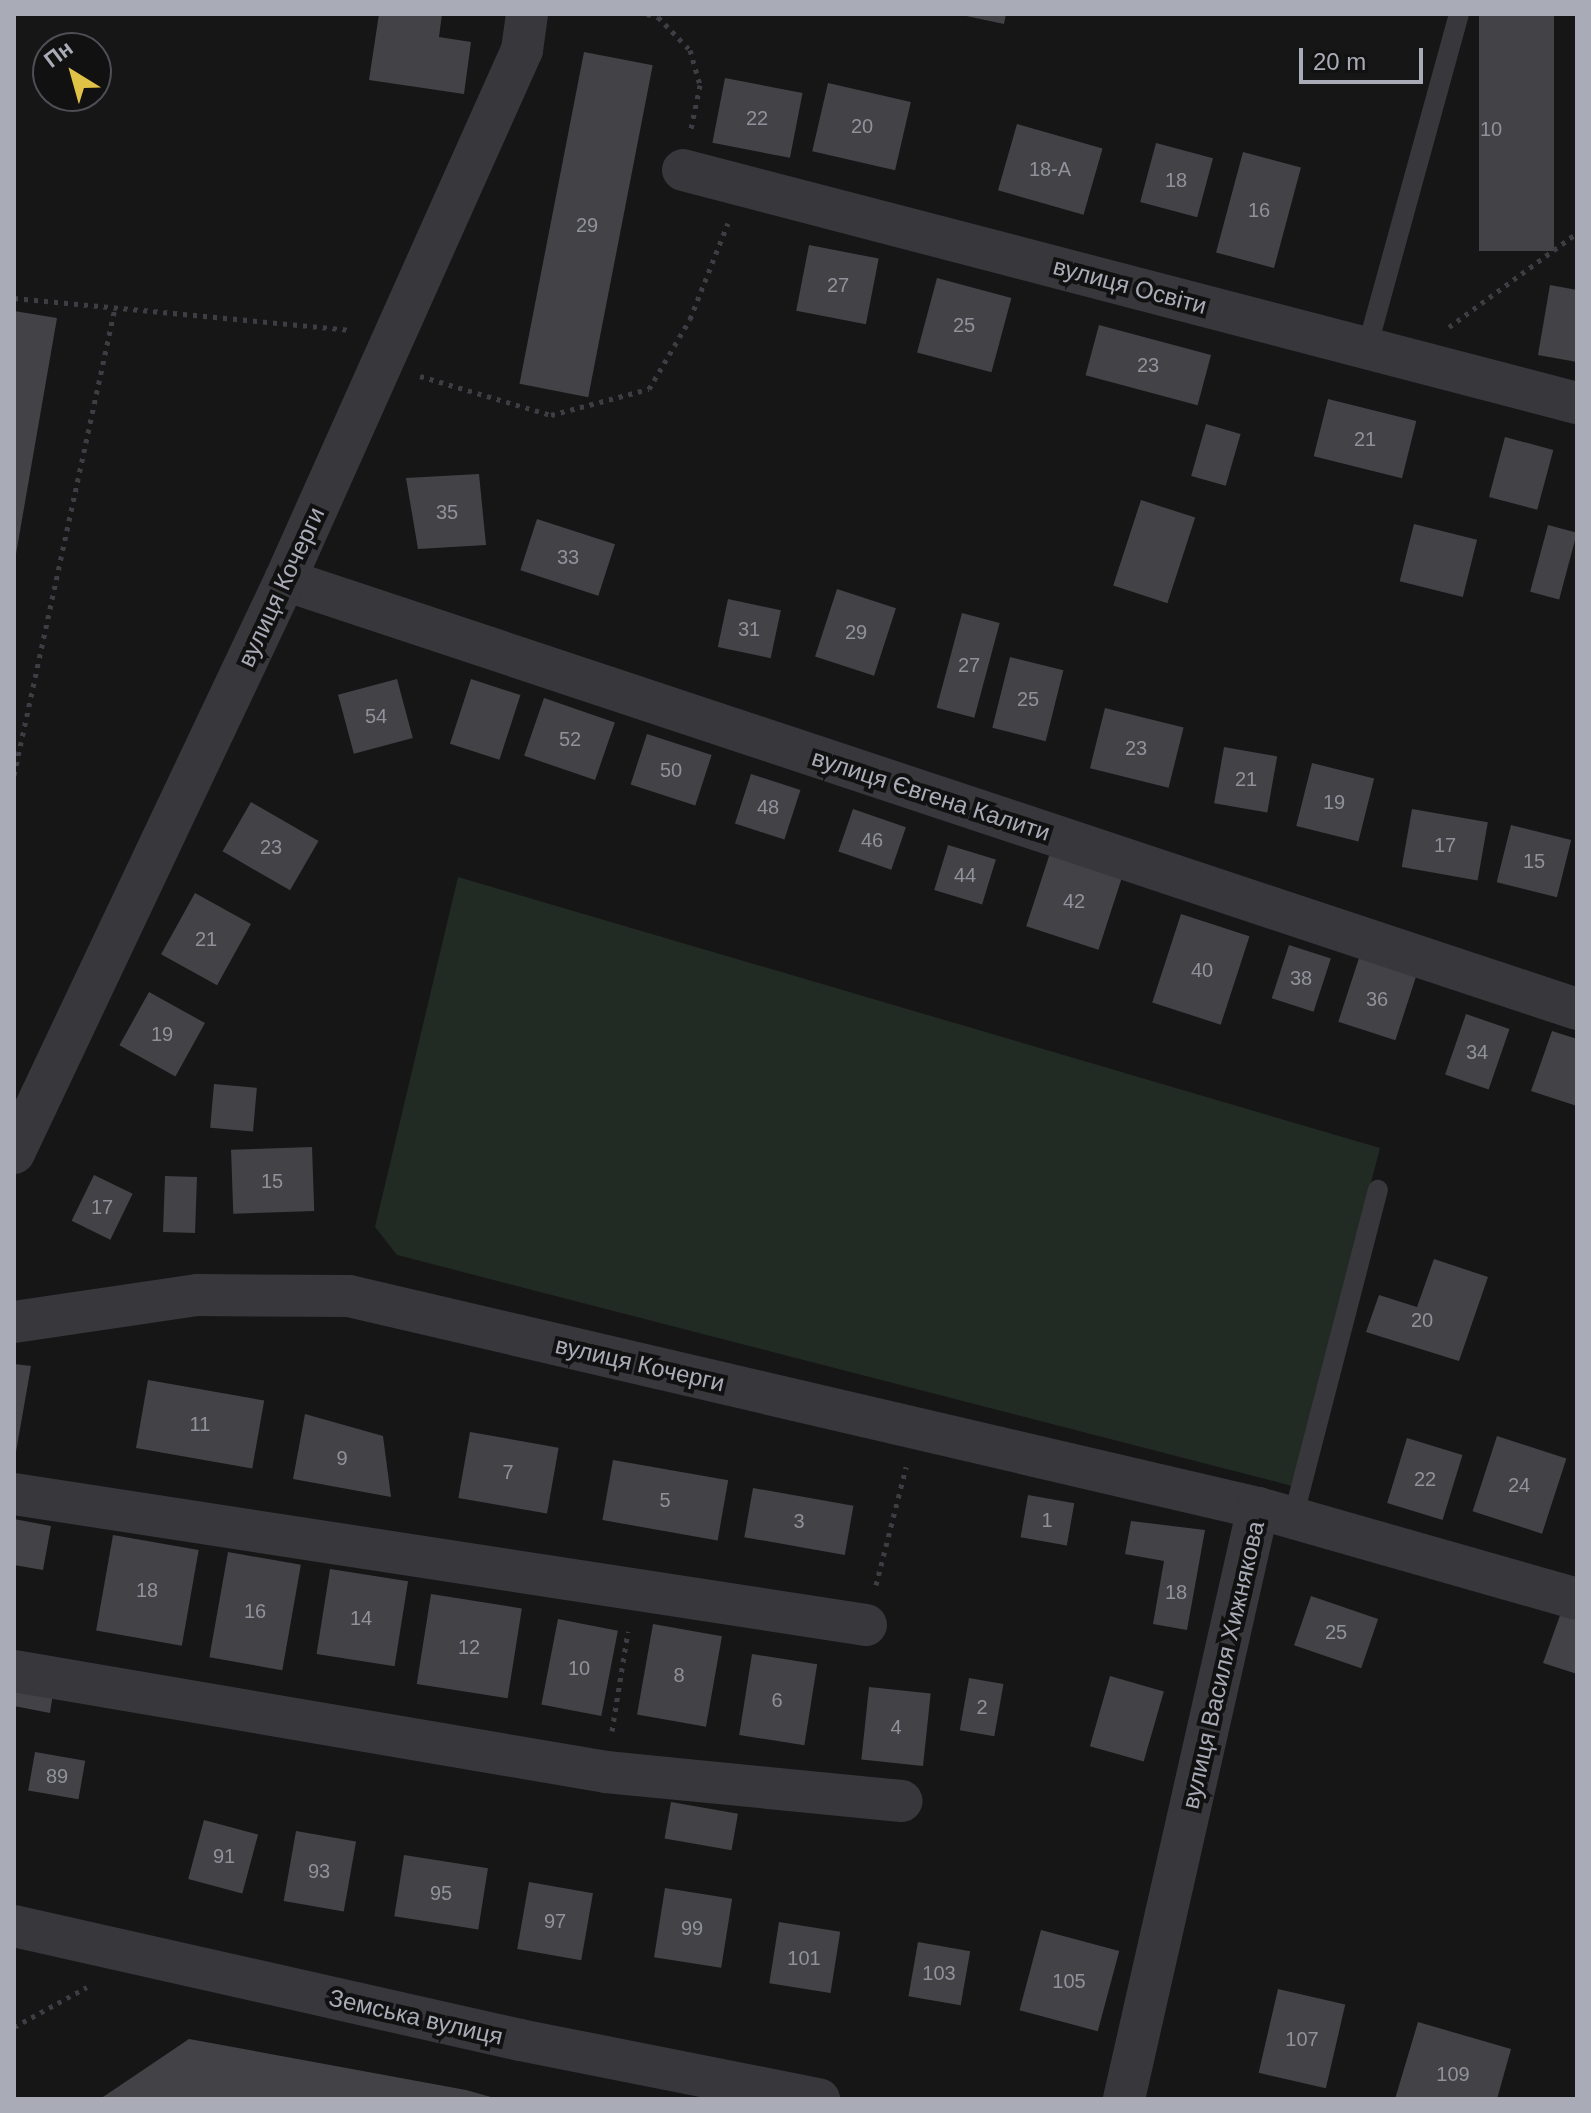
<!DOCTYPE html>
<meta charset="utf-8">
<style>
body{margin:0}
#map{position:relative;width:1591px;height:2113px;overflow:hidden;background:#161617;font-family:Helvetica,sans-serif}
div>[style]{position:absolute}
.green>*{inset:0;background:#222a24}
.building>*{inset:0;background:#434347;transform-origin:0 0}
.path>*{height:5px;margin-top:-2.5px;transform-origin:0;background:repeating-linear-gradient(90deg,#3d3e43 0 4px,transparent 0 10px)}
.lane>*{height:20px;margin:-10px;padding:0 10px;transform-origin:10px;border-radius:10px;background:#37373c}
.street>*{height:42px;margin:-21px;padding:0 21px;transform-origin:21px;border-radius:21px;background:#37373c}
span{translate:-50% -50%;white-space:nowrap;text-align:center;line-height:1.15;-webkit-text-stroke:8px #111112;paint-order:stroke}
.number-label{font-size:20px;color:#90919a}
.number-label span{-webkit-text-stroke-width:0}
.street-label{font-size:24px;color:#a9abb6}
.frame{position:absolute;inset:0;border:16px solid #a9abb6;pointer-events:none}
.north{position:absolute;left:32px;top:32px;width:80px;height:80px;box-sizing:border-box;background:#111112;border:2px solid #4e4f54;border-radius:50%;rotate:323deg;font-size:22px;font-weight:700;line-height:32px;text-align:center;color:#a9abb6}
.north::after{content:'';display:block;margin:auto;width:28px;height:36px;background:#dfc246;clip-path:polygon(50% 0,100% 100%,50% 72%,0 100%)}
.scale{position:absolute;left:1299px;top:48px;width:124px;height:36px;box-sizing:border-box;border:4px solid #a9abb6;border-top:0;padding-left:10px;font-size:24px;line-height:28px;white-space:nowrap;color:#a9abb6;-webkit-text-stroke:6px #111112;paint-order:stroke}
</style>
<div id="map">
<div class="green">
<i style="clip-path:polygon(458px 877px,1380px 1148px,1292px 1486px,397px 1255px,375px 1227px)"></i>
</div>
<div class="building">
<i style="clip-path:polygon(379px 14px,442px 14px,439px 37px,471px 42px,464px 94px,369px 80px)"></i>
<i style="clip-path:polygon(957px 14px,1006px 14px,1004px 24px)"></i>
<i style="left:1479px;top:14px;width:75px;height:237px"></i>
<i style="left:584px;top:52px;width:70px;height:338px;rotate:11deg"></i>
<i style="left:725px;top:78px;width:79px;height:66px;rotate:11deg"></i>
<i style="left:828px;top:83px;width:85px;height:70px;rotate:13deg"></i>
<i style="left:1017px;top:124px;width:89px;height:69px;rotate:16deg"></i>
<i style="left:1156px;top:143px;width:59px;height:61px;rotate:15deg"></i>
<i style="left:1243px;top:152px;width:60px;height:104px;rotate:15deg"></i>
<i style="left:809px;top:245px;width:71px;height:67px;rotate:11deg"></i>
<i style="left:937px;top:278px;width:77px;height:77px;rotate:15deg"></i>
<i style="clip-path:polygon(1550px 285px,1577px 290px,1577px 362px,1538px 355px)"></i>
<i style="clip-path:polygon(14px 311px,57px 318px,16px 554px,14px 554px)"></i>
<i style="left:1099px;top:325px;width:116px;height:52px;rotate:15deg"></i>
<i style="left:1328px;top:399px;width:91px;height:59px;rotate:14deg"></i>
<i style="left:1206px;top:424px;width:36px;height:54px;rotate:16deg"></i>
<i style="left:1505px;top:437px;width:50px;height:62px;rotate:15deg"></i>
<i style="clip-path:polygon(479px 474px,486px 545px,418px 549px,406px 478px)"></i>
<i style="left:1141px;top:500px;width:57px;height:90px;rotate:18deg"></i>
<i style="left:537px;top:519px;width:82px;height:54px;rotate:18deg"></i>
<i style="left:1414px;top:524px;width:65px;height:59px;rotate:14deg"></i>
<i style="left:1548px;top:525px;width:30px;height:69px;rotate:15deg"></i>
<i style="left:837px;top:589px;width:62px;height:71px;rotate:18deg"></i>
<i style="left:728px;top:599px;width:54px;height:49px;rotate:12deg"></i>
<i style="left:962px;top:613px;width:39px;height:98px;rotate:15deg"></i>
<i style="left:1010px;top:657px;width:55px;height:73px;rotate:14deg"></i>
<i style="left:397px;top:679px;width:61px;height:61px;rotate:75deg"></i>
<i style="left:471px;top:679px;width:52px;height:68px;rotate:18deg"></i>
<i style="left:544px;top:698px;width:75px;height:61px;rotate:19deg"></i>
<i style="left:1105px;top:708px;width:81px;height:62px;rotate:14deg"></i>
<i style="left:647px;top:734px;width:68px;height:53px;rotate:18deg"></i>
<i style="left:1224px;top:747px;width:54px;height:57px;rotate:10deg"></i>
<i style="left:1312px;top:763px;width:64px;height:65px;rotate:14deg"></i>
<i style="left:751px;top:774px;width:52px;height:52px;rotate:18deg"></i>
<i style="left:251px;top:802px;width:78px;height:57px;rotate:30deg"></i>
<i style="left:853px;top:809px;width:56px;height:45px;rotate:19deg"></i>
<i style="left:1412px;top:809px;width:77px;height:59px;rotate:10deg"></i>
<i style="left:1511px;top:825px;width:62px;height:59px;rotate:14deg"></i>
<i style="left:948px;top:845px;width:50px;height:47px;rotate:17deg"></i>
<i style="left:1050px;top:853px;width:76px;height:77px;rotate:18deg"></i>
<i style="left:195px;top:893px;width:64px;height:70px;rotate:29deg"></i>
<i style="left:1181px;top:914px;width:72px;height:93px;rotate:18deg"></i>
<i style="left:1289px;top:945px;width:44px;height:56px;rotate:18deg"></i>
<i style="left:1359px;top:958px;width:60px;height:67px;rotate:18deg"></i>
<i style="left:149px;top:992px;width:64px;height:61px;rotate:29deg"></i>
<i style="left:1466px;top:1014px;width:46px;height:64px;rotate:19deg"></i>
<i style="clip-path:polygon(1552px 1031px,1577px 1039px,1577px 1106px,1531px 1091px)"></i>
<i style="left:214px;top:1084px;width:43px;height:44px;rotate:5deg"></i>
<i style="left:312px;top:1147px;width:64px;height:81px;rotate:88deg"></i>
<i style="left:94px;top:1175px;width:43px;height:51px;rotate:26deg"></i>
<i style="left:165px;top:1176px;width:32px;height:56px;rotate:2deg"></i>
<i style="clip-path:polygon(1434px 1259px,1488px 1277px,1459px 1361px,1366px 1332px,1379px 1295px,1417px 1307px)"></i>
<i style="clip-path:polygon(14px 1364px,31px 1366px,16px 1452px,14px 1452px)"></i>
<i style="left:148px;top:1380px;width:118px;height:69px;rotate:10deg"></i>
<i style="clip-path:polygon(305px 1414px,383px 1436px,391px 1497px,293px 1479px)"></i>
<i style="left:470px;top:1432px;width:90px;height:67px;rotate:10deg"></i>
<i style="left:1497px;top:1436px;width:73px;height:79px;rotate:18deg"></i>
<i style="left:1407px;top:1438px;width:58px;height:68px;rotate:17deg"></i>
<i style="left:613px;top:1460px;width:117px;height:61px;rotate:10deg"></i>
<i style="left:753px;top:1488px;width:102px;height:50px;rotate:10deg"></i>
<i style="left:1028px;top:1495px;width:47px;height:43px;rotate:10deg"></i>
<i style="clip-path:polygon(14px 1519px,51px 1526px,43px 1570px,14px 1565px)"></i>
<i style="clip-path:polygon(1131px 1521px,1205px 1530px,1187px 1630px,1153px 1624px,1164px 1561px,1125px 1554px)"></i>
<i style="left:113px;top:1535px;width:87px;height:97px;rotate:10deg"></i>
<i style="left:228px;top:1552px;width:74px;height:107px;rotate:10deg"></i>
<i style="left:330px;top:1569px;width:79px;height:86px;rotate:9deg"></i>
<i style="left:431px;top:1594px;width:92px;height:91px;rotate:9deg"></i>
<i style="left:1311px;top:1596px;width:71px;height:52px;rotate:19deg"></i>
<i style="clip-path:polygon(1563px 1607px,1577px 1612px,1577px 1674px,1543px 1663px)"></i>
<i style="left:558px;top:1619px;width:61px;height:87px;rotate:11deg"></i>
<i style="left:653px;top:1624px;width:70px;height:92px;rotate:10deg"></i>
<i style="left:752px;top:1654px;width:66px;height:82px;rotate:9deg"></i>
<i style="left:1110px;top:1676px;width:56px;height:73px;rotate:16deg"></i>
<i style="left:969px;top:1678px;width:35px;height:53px;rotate:10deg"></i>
<i style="clip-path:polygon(14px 1680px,54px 1687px,50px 1713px,14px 1706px)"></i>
<i style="left:869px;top:1687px;width:62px;height:73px;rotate:6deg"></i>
<i style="left:35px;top:1752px;width:51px;height:39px;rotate:10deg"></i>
<i style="left:671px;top:1802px;width:68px;height:37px;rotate:10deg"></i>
<i style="left:204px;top:1820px;width:56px;height:61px;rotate:15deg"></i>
<i style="left:296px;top:1831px;width:61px;height:71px;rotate:10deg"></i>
<i style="left:404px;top:1855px;width:85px;height:62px;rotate:9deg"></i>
<i style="left:529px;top:1882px;width:65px;height:68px;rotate:10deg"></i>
<i style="left:665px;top:1888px;width:68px;height:70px;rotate:9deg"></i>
<i style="left:779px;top:1922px;width:62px;height:62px;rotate:9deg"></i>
<i style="left:1041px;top:1930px;width:81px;height:83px;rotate:15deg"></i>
<i style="left:918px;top:1942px;width:53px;height:55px;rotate:10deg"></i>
<i style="left:1278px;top:1989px;width:69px;height:86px;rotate:13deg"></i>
<i style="clip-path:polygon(1418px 2022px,1511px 2049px,1497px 2099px,1395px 2099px)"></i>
<i style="clip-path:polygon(189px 2039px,466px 2090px,498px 2099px,100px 2099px)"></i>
</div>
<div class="path">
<i style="left:647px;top:14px;width:11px;rotate:15deg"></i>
<i style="left:658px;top:17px;width:46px;rotate:45.9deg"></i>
<i style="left:690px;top:50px;width:36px;rotate:74deg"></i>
<i style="left:700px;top:85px;width:45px;rotate:101.6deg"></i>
<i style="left:14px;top:298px;width:339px;rotate:5.4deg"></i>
<i style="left:1449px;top:327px;width:159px;rotate:-36.3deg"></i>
<i style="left:420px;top:376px;width:137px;rotate:16.6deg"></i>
<i style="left:551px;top:415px;width:101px;rotate:-14.9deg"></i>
<i style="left:649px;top:389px;width:81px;rotate:-59.6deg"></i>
<i style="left:690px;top:319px;width:103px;rotate:-68.4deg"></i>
<i style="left:14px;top:775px;width:479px;rotate:-77.8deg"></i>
<i style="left:876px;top:1585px;width:122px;rotate:-75.7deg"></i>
<i style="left:612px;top:1731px;width:101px;rotate:-80.9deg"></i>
<i style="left:14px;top:2027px;width:83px;rotate:-28.7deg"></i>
</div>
<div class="lane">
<i style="left:1367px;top:348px;width:346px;rotate:-74.6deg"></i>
<i style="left:1293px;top:1518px;width:339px;rotate:-75.5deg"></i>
</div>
<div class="street">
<i style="left:683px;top:170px;width:924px;rotate:14.61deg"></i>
<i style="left:285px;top:580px;width:1361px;rotate:18.37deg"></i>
<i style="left:14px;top:1153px;width:634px;rotate:-64.69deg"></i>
<i style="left:285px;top:580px;width:581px;rotate:-65.91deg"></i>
<i style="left:522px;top:50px;width:36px;rotate:-82deg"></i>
<i style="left:14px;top:1322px;width:185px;rotate:-8.4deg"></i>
<i style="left:197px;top:1295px;width:152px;rotate:0.4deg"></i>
<i style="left:349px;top:1296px;width:933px;rotate:13.13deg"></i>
<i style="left:14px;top:1494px;width:862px;rotate:8.74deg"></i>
<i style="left:14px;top:1671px;width:601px;rotate:9.68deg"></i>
<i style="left:606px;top:1772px;width:297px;rotate:5.6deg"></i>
<i style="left:14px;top:1926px;width:519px;rotate:12.7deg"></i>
<i style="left:520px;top:2040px;width:305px;rotate:11.2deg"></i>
<i style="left:1124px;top:2099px;width:606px;rotate:-77.23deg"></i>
<i style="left:1258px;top:1508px;width:332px;rotate:15.9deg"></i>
</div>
<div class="number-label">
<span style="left:757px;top:118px">22</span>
<span style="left:862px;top:126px">20</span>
<span style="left:1491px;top:129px">10</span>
<span style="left:1050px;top:169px">18-А</span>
<span style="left:1176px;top:180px">18</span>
<span style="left:1259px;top:210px">16</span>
<span style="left:587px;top:225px">29</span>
<span style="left:838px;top:285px">27</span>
<span style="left:964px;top:325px">25</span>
<span style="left:1148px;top:365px">23</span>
<span style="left:1365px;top:439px">21</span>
<span style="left:447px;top:512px">35</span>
<span style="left:568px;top:557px">33</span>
<span style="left:749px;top:629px">31</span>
<span style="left:856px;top:632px">29</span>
<span style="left:969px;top:665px">27</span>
<span style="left:1028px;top:699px">25</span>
<span style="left:376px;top:716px">54</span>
<span style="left:570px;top:739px">52</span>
<span style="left:1136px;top:748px">23</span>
<span style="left:671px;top:770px">50</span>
<span style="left:1246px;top:779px">21</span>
<span style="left:1334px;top:802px">19</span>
<span style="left:768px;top:807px">48</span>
<span style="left:872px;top:840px">46</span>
<span style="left:1445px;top:845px">17</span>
<span style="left:271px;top:847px">23</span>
<span style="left:1534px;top:861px">15</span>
<span style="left:965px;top:875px">44</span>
<span style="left:1074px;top:901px">42</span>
<span style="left:206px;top:939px">21</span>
<span style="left:1202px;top:970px">40</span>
<span style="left:1301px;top:978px">38</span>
<span style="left:1377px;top:999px">36</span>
<span style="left:162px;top:1034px">19</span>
<span style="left:1477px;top:1052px">34</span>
<span style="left:272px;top:1181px">15</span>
<span style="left:102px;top:1207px">17</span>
<span style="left:1422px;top:1320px">20</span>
<span style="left:200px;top:1424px">11</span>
<span style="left:342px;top:1458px">9</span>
<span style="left:508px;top:1472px">7</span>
<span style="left:1425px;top:1479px">22</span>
<span style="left:1519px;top:1485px">24</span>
<span style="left:665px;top:1500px">5</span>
<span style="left:1047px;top:1520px">1</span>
<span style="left:799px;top:1521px">3</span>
<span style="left:147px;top:1590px">18</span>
<span style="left:1176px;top:1592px">18</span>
<span style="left:255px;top:1611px">16</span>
<span style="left:361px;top:1618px">14</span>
<span style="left:1336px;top:1632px">25</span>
<span style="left:469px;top:1647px">12</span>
<span style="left:579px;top:1668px">10</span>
<span style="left:679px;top:1675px">8</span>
<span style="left:777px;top:1700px">6</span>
<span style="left:982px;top:1707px">2</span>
<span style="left:896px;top:1727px">4</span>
<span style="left:57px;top:1776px">89</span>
<span style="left:224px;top:1856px">91</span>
<span style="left:319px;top:1871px">93</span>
<span style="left:441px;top:1893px">95</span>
<span style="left:555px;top:1921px">97</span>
<span style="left:692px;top:1928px">99</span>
<span style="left:804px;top:1958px">101</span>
<span style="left:939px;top:1973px">103</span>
<span style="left:1069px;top:1981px">105</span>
<span style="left:1302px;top:2039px">107</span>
<span style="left:1453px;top:2074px">109</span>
</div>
<div class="street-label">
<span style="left:1130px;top:286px;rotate:15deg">вулиця Освіти</span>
<span style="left:281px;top:587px;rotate:-65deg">вулиця Кочерги</span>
<span style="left:931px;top:795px;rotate:18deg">вулиця Євгена Калити</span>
<span style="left:640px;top:1364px;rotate:13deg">вулиця Кочерги</span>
<span style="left:1223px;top:1665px;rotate:-77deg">вулиця Василя Хижнякова</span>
<span style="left:416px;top:2017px;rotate:13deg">Земська вулиця</span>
</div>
<div class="frame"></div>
<div class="north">Пн</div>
<div class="scale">20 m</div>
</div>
